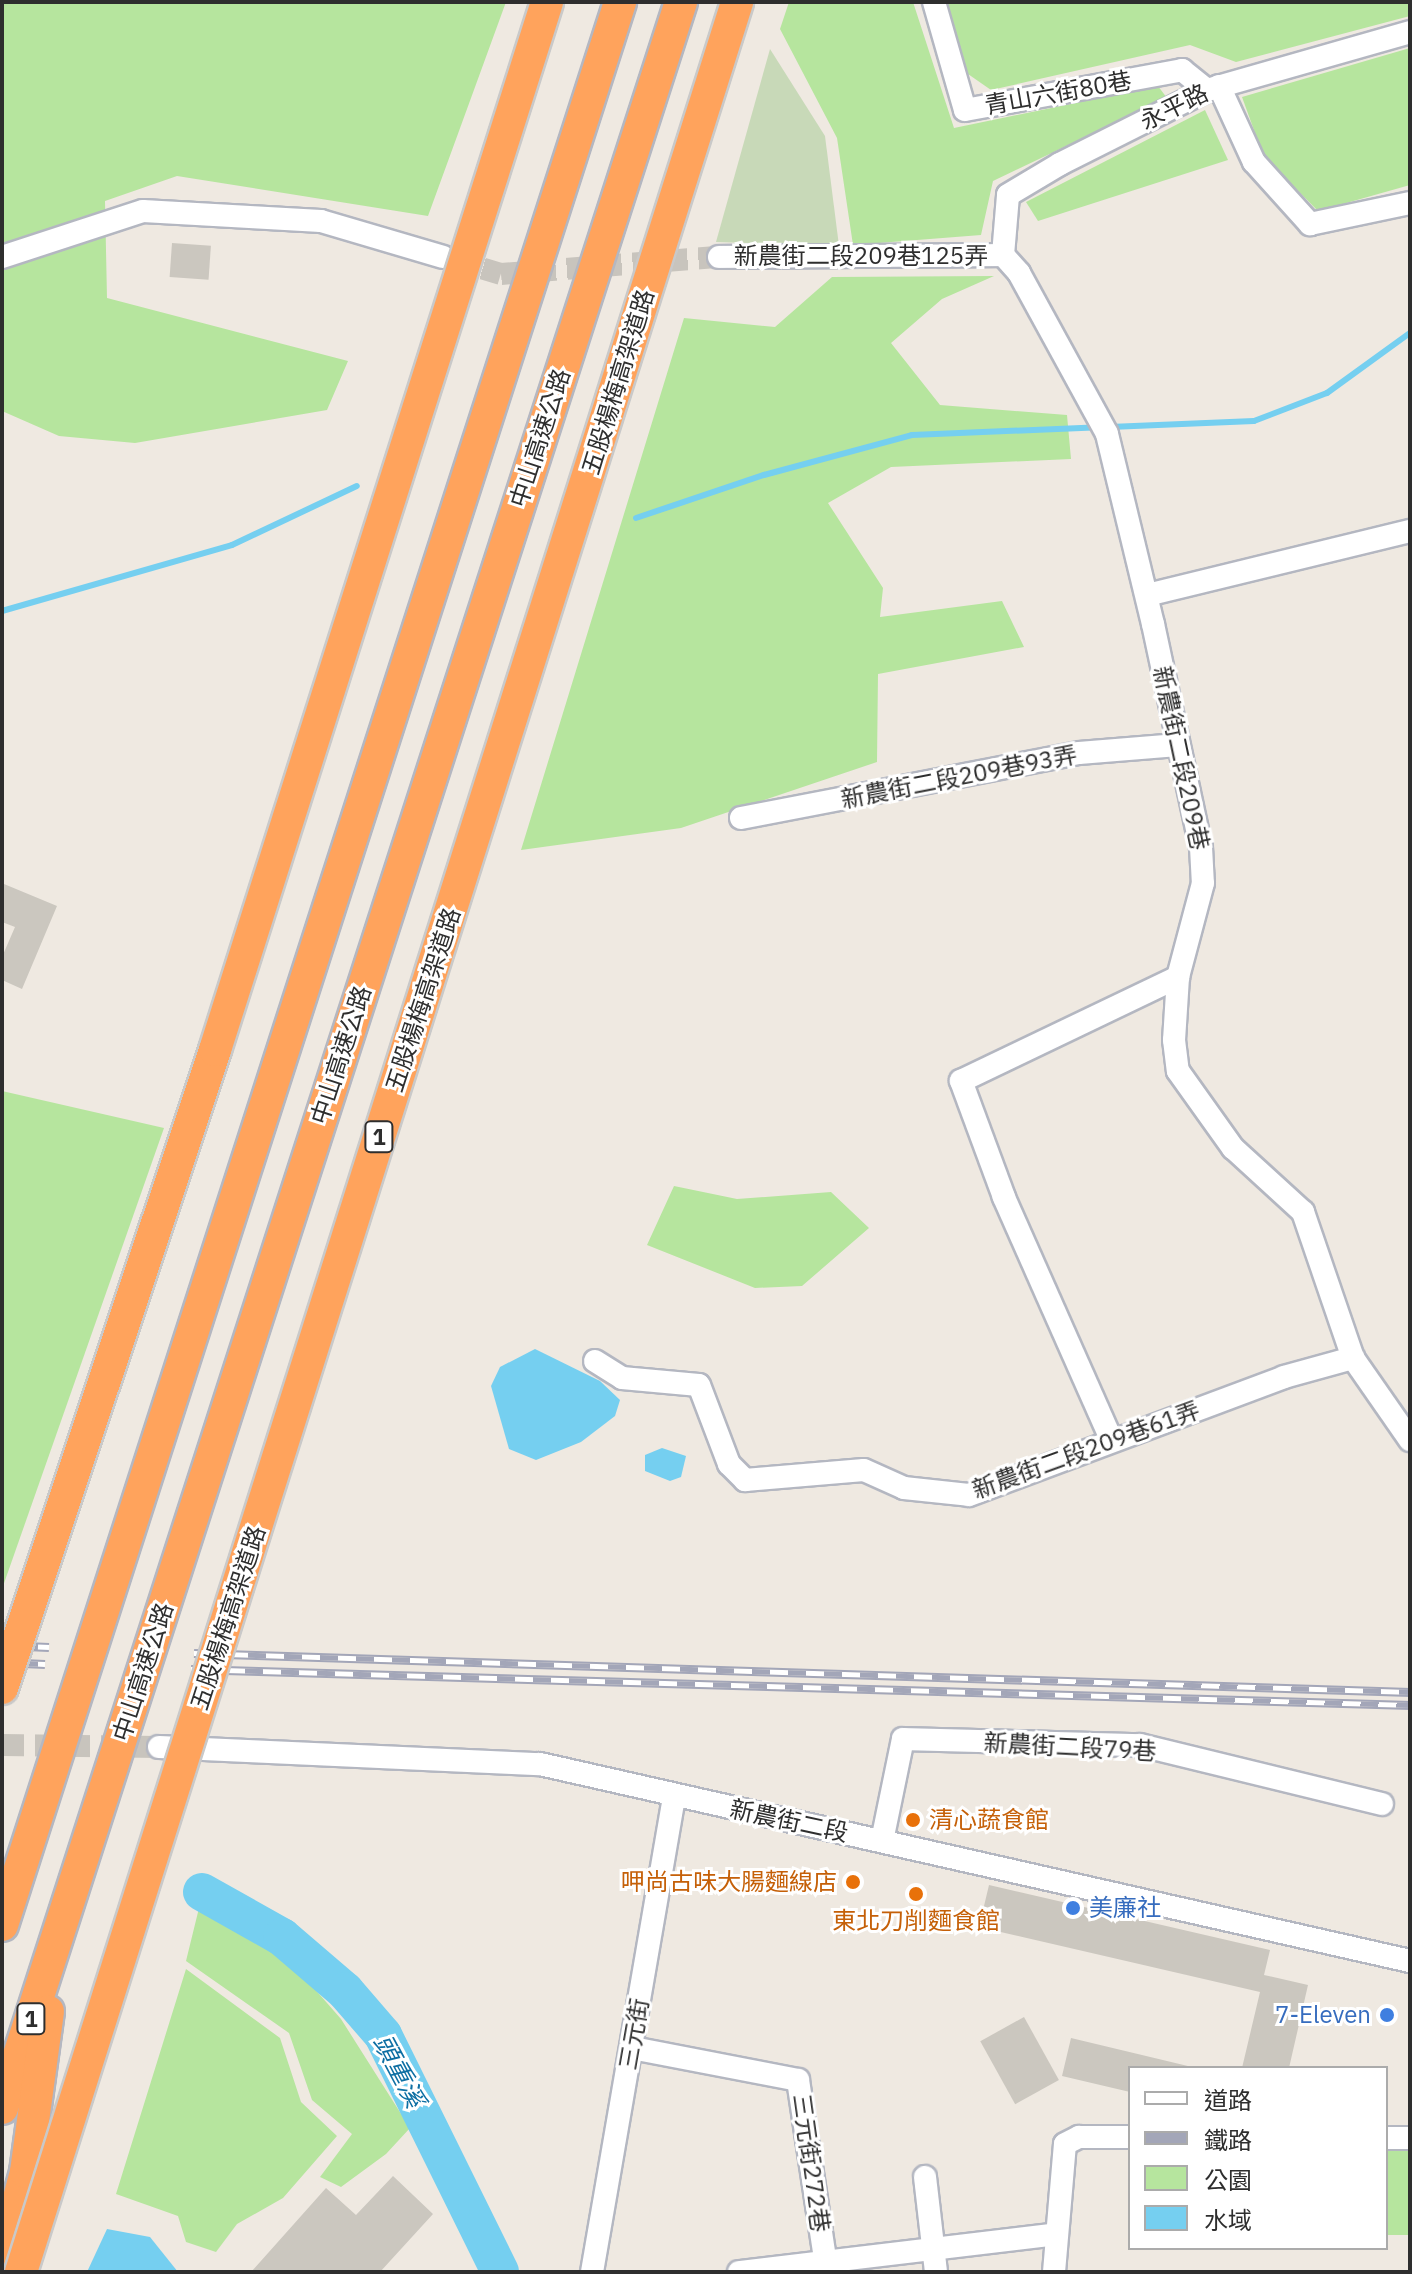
<!DOCTYPE html>
<meta charset="utf-8">
<style>
body{margin:0}
#map{position:relative;width:1412px;height:2274px;overflow:hidden;background:#efe9e1;font-family:"IBM Plex Sans","Noto Sans TC",sans-serif}
div>[style]{position:absolute}
.green>*{inset:0;background:#b6e59e;transform-origin:0 0}
.cemetery>*{inset:0;background:#c8d9b8}
.water>*{inset:0;background:#75cff0}
.stream>*{height:6px;margin:-3px;padding:0 3px;transform-origin:3px;border-radius:3px;background:#75cff0}
.river>*{height:38px;margin:-19px;padding:0 19px;transform-origin:19px;border-radius:19px;background:#75cff0}
.building>*{inset:0;background:#cbc7bf;transform-origin:0 0}
.minor-tunnel>*{height:22px;margin-top:-11px;transform-origin:0;background:repeating-linear-gradient(90deg,#c8c4bd 0 22px,transparent 0 33px)}
.roads{filter:drop-shadow(2px 0 #b4b7c1) drop-shadow(-2px 0 #b4b7c1) drop-shadow(0 2px #b4b7c1) drop-shadow(0 -2px #b4b7c1)}
.minor>*{height:22px;margin:-11px;padding:0 11px;transform-origin:11px;border-radius:11px;background:#fff}
.highway>*{height:32px;margin:-16px;padding:0 16px;transform-origin:16px;border-radius:16px;background:#ffa35c}
.rail>*{height:9px;margin-top:-4.5px;transform-origin:0;background:repeating-linear-gradient(90deg,#fff 0 18px,#a3a6b8 0 36px);box-sizing:border-box;border-block:2px solid #a3a6b8}
.bridges{filter:drop-shadow(2px 0 #c9c9c9) drop-shadow(-2px 0 #c9c9c9) drop-shadow(0 2px #c9c9c9) drop-shadow(0 -2px #c9c9c9)}
.highway-bridge>*{height:32px;margin:-16px;padding:0 16px;transform-origin:16px;border-radius:16px;background:#ffa35c}
.dots>*{width:22px;height:22px;translate:-50% -50%;box-sizing:border-box;border:4px solid #fff;border-radius:50%}
span{translate:-50% -50%;white-space:nowrap;text-align:center;line-height:1.15;-webkit-text-stroke:6px #fff;paint-order:stroke}
.shield-label span{padding:2px 6px;background:#fff;border:2px solid;border-radius:6px;-webkit-text-stroke-width:0}
.shield-label{font-size:22px;color:#2e2e2e;font-weight:700}
.street-label{font-size:24px;color:#2e2e2e}
.food-label{font-size:24px;color:#c56008}
.left{translate:0 -50%;text-align:left}
.right{translate:-100% -50%;text-align:right}
.shop-label{font-size:24px;color:#366cbe}
.water-label{font-size:26px;color:#0d6fa3;font-style:italic}
.frame{position:absolute;inset:0;border:4px solid #2e2e2e;pointer-events:none}
.legend{position:absolute;left:1128px;top:2066px;width:260px;height:184px;box-sizing:border-box;background:#fff;border:2px solid #ababab;margin:0;padding:10px 14px;list-style:none;font-size:24px;color:#2e2e2e}
.legend li{display:flex;align-items:center;gap:16px;height:40px}
.legend b{width:40px;border:2px solid #ababab}
</style>
<div id="map">
<div class="green">
<i style="clip-path:polygon(2px 2px,506px 2px,428px 216px,177px 176px,105px 201px,107px 298px,348px 361px,327px 410px,135px 443px,59px 436px,2px 411px)"></i>
<i style="clip-path:polygon(789px 2px,913px 2px,954px 128px,1158px 86px,1167px 98px,993px 181px,981px 235px,853px 245px,837px 138px,780px 29px)"></i>
<i style="clip-path:polygon(947px 2px,1410px 2px,1410px 16px,1236px 62px,1190px 45px,991px 90px,968px 74px)"></i>
<i style="clip-path:polygon(1410px 48px,1410px 185px,1318px 211px,1263px 155px,1242px 97px)"></i>
<i style="clip-path:polygon(1205px 110px,1228px 160px,1038px 221px,1026px 202px)"></i>
<i style="clip-path:polygon(994px 276px,942px 299px,891px 343px,940px 405px,1067px 415px,1071px 459px,891px 467px,828px 503px,883px 588px,880px 617px,1002px 601px,1024px 647px,878px 674px,877px 762px,681px 828px,521px 850px,684px 318px,775px 327px,832px 277px)"></i>
<i style="clip-path:polygon(2px 1091px,164px 1128px,2px 1589px)"></i>
<i style="clip-path:polygon(674px 1186px,737px 1199px,831px 1192px,869px 1228px,802px 1286px,755px 1288px,647px 1245px)"></i>
<i style="clip-path:polygon(199px 1908px,292px 1963px,341px 2019px,410px 2128px,386px 2154px,341px 2187px,320px 2177px,352px 2134px,312px 2100px,289px 2033px,186px 1961px)"></i>
<i style="clip-path:polygon(186px 1969px,280px 2038px,301px 2102px,337px 2136px,283px 2198px,237px 2224px,216px 2252px,186px 2242px,178px 2216px,116px 2194px)"></i>
<i style="left:1386px;top:2148px;width:24px;height:87px"></i>
</div>
<div class="cemetery">
<i style="clip-path:polygon(770px 49px,825px 136px,839px 246px,716px 242px)"></i>
</div>
<div class="water">
<i style="clip-path:polygon(535px 1349px,600px 1381px,620px 1400px,615px 1416px,581px 1442px,536px 1460px,509px 1449px,491px 1386px,500px 1367px)"></i>
<i style="clip-path:polygon(662px 1448px,686px 1456px,681px 1477px,670px 1481px,645px 1471px,645px 1455px)"></i>
<i style="clip-path:polygon(107px 2229px,150px 2237px,178px 2272px,87px 2272px)"></i>
</div>
<div class="stream">
<i style="left:1110px;top:427px;width:144px;rotate:-2.4deg"></i>
<i style="left:1254px;top:421px;width:78px;rotate:-21deg"></i>
<i style="left:1327px;top:393px;width:102px;rotate:-35.9deg"></i>
<i style="left:636px;top:518px;width:135px;rotate:-18.6deg"></i>
<i style="left:764px;top:475px;width:153px;rotate:-15.1deg"></i>
<i style="left:912px;top:435px;width:187px;rotate:-2.4deg"></i>
<i style="left:2px;top:611px;width:239px;rotate:-16deg"></i>
<i style="left:232px;top:545px;width:138px;rotate:-25.3deg"></i>
</div>
<div class="river">
<i style="left:202px;top:1892px;width:92px;rotate:29.4deg"></i>
<i style="left:282px;top:1937px;width:83px;rotate:40.6deg"></i>
<i style="left:345px;top:1991px;width:58px;rotate:49.2deg"></i>
<i style="left:383px;top:2035px;width:264px;rotate:63.7deg"></i>
</div>
<div class="building">
<i style="left:172px;top:243px;width:39px;height:34px;rotate:4deg"></i>
<i style="clip-path:polygon(4px 884px,57px 906px,22px 989px,2px 980px,2px 957px,15px 927px,2px 922px)"></i>
<i style="clip-path:polygon(989px 1885px,1270px 1950px,1264px 1975px,1308px 1985px,1289px 2068px,1242px 2068px,1260px 1992px,979px 1927px)"></i>
<i style="left:1024px;top:2017px;width:72px;height:50px;rotate:61deg"></i>
<i style="clip-path:polygon(1071px 2038px,1192px 2067px,1192px 2068px,1130px 2068px,1130px 2092px,1062px 2076px)"></i>
<i style="clip-path:polygon(393px 2176px,433px 2214px,380px 2272px,251px 2272px,326px 2188px,356px 2215px)"></i>
</div>
<div class="minor-tunnel">
<i style="left:451px;top:259px;width:52px;rotate:16.7deg"></i>
<i style="left:501px;top:274px;width:219px;rotate:-4.5deg"></i>
<i style="left:2px;top:1745px;width:157px;rotate:0.7deg"></i>
</div>
<div class="roads">
<div class="minor">
<i style="left:934px;top:2px;width:112px;rotate:74deg"></i>
<i style="left:965px;top:110px;width:221px;rotate:-10.4deg"></i>
<i style="left:1182px;top:70px;width:32px;rotate:39deg"></i>
<i style="left:1219px;top:86px;width:84px;rotate:65.3deg"></i>
<i style="left:1254px;top:162px;width:84px;rotate:47.9deg"></i>
<i style="left:1310px;top:224px;width:102px;rotate:-11.9deg"></i>
<i style="left:1003px;top:255px;width:24px;rotate:48deg"></i>
<i style="left:1019px;top:273px;width:183px;rotate:61.3deg"></i>
<i style="left:1107px;top:434px;width:195px;rotate:76.4deg"></i>
<i style="left:1153px;top:624px;width:228px;rotate:77.9deg"></i>
<i style="left:1201px;top:847px;width:36px;rotate:87deg"></i>
<i style="left:1203px;top:883px;width:97px;rotate:104.9deg"></i>
<i style="left:1178px;top:977px;width:63px;rotate:93.6deg"></i>
<i style="left:1174px;top:1040px;width:31px;rotate:83deg"></i>
<i style="left:1178px;top:1071px;width:95px;rotate:54.5deg"></i>
<i style="left:1233px;top:1148px;width:95px;rotate:42.4deg"></i>
<i style="left:1303px;top:1212px;width:154px;rotate:71.1deg"></i>
<i style="left:1353px;top:1358px;width:100px;rotate:55.2deg"></i>
<i style="left:1003px;top:255px;width:60px;rotate:-85.2deg"></i>
<i style="left:1008px;top:195px;width:61px;rotate:-30.8deg"></i>
<i style="left:1060px;top:164px;width:165px;rotate:-26.7deg"></i>
<i style="left:1207px;top:90px;width:211px;rotate:-15.9deg"></i>
<i style="left:2px;top:257px;width:148px;rotate:-18.1deg"></i>
<i style="left:143px;top:211px;width:178px;rotate:3.2deg"></i>
<i style="left:321px;top:221px;width:127px;rotate:16.4deg"></i>
<i style="left:719px;top:257px;width:284px;rotate:-0.4deg"></i>
<i style="left:1147px;top:595px;width:271px;rotate:-13.7deg"></i>
<i style="left:741px;top:818px;width:344px;rotate:-10.9deg"></i>
<i style="left:1079px;top:753px;width:99px;rotate:-4.6deg"></i>
<i style="left:595px;top:1361px;width:32px;rotate:32deg"></i>
<i style="left:622px;top:1378px;width:77px;rotate:5.2deg"></i>
<i style="left:699px;top:1385px;width:85px;rotate:69.2deg"></i>
<i style="left:729px;top:1464px;width:23px;rotate:45deg"></i>
<i style="left:745px;top:1480px;width:119px;rotate:-4.8deg"></i>
<i style="left:864px;top:1470px;width:44px;rotate:24.2deg"></i>
<i style="left:904px;top:1488px;width:65px;rotate:6.1deg"></i>
<i style="left:969px;top:1495px;width:336px;rotate:-20.5deg"></i>
<i style="left:1284px;top:1377px;width:72px;rotate:-15.4deg"></i>
<i style="left:1111px;top:1439px;width:265px;rotate:-113.9deg"></i>
<i style="left:1004px;top:1197px;width:124px;rotate:-110.3deg"></i>
<i style="left:961px;top:1081px;width:241px;rotate:-25.6deg"></i>
<i style="left:159px;top:1747px;width:381px;rotate:2.6deg"></i>
<i style="left:540px;top:1764px;width:892px;rotate:12.76deg"></i>
<i style="left:882px;top:1841px;width:104px;rotate:-78.4deg"></i>
<i style="left:903px;top:1739px;width:237px;rotate:1.5deg"></i>
<i style="left:1140px;top:1745px;width:249px;rotate:13.7deg"></i>
<i style="left:632px;top:2048px;width:169px;rotate:10.9deg"></i>
<i style="left:798px;top:2080px;width:194px;rotate:81.4deg"></i>
<i style="left:1386px;top:2138px;width:24px"></i>
<i style="left:925px;top:2177px;width:96px;rotate:83.4deg"></i>
<i style="left:592px;top:2272px;width:482px;rotate:-80.2deg"></i>
<i style="left:739px;top:2272px;width:320px;rotate:-6.8deg"></i>
<i style="left:1054px;top:2272px;width:128px;rotate:-85.1deg"></i>
<i style="left:1065px;top:2144px;width:16px;rotate:-27deg"></i>
<i style="left:1079px;top:2137px;width:51px"></i>
</div>
<div class="highway">
<i style="left:2px;top:1925px;width:2020px;rotate:-72.18deg"></i>
<i style="left:2px;top:2108px;width:2213px;rotate:-72.13deg"></i>
<i style="left:2px;top:2261px;width:92px;rotate:-74.9deg"></i>
<i style="left:26px;top:2172px;width:162px;rotate:-82.2deg"></i>
</div>
</div>
<div class="rail">
<i style="left:2px;top:1645px;width:47px;rotate:2.4deg"></i>
<i style="left:194px;top:1653px;width:1217px;rotate:1.84deg"></i>
<i style="left:2px;top:1662px;width:43px;rotate:2.7deg"></i>
<i style="left:191px;top:1669px;width:1220px;rotate:1.69deg"></i>
</div>
<div class="bridges">
<div class="highway-bridge">
<i style="left:2px;top:1688px;width:673px;rotate:-71.54deg"></i>
<i style="left:215px;top:1050px;width:1099px;rotate:-72.42deg"></i>
<i style="left:21px;top:2272px;width:2380px;rotate:-72.49deg"></i>
</div>
</div>
<div class="dots">
<i style="left:913px;top:1820px;background:#e8710a"></i>
<i style="left:853px;top:1882px;background:#e8710a"></i>
<i style="left:916px;top:1894px;background:#e8710a"></i>
<i style="left:1073px;top:1908px;background:#3f7fe0"></i>
<i style="left:1387px;top:2015px;background:#3f7fe0"></i>
</div>
<div class="shield-label">
<span style="left:379px;top:1137px">1</span>
<span style="left:31px;top:2019px">1</span>
</div>
<div class="street-label">
<span style="left:1058px;top:93px;rotate:-10deg">青山六街80巷</span>
<span style="left:1174px;top:107px;rotate:-26deg">永平路</span>
<span style="left:861px;top:256px">新農街二段209巷125弄</span>
<span style="left:618px;top:382px;rotate:-73deg">五股楊梅高架道路</span>
<span style="left:540px;top:438px;rotate:-72deg">中山高速公路</span>
<span style="left:1181px;top:758px;rotate:78deg">新農街二段209巷</span>
<span style="left:959px;top:777px;rotate:-11deg">新農街二段209巷93弄</span>
<span style="left:423px;top:1000px;rotate:-72deg">五股楊梅高架道路</span>
<span style="left:341px;top:1055px;rotate:-72deg">中山高速公路</span>
<span style="left:1086px;top:1450px;rotate:-20deg">新農街二段209巷61弄</span>
<span style="left:228px;top:1618px;rotate:-72deg">五股楊梅高架道路</span>
<span style="left:143px;top:1672px;rotate:-72deg">中山高速公路</span>
<span style="left:1070px;top:1747px;rotate:3deg">新農街二段79巷</span>
<span style="left:789px;top:1821px;rotate:12deg">新農街二段</span>
<span style="left:634px;top:2034px;rotate:-80deg">三元街</span>
<span style="left:811px;top:2163px;rotate:82deg">三元街272巷</span>
</div>
<div class="food-label">
<span class="left" style="left:929px;top:1820px">清心蔬食館</span>
<span class="right" style="left:837px;top:1882px">呷尚古味大腸麵線店</span>
<span style="left:916px;top:1921px">東北刀削麵食館</span>
</div>
<div class="shop-label">
<span class="left" style="left:1089px;top:1908px">美廉社</span>
<span class="right" style="left:1371px;top:2015px">7-Eleven</span>
</div>
<div class="water-label">
<span style="left:399px;top:2071px;rotate:62deg">頭重溪</span>
</div>
<div class="frame"></div>
<ul class="legend">
<li><b style="height:10px;background:#fff"></b>道路</li>
<li><b style="height:10px;background:#a3a6b8"></b>鐵路</li>
<li><b style="height:22px;background:#b6e59e"></b>公園</li>
<li><b style="height:22px;background:#75cff0"></b>水域</li>
</ul>
</div>
